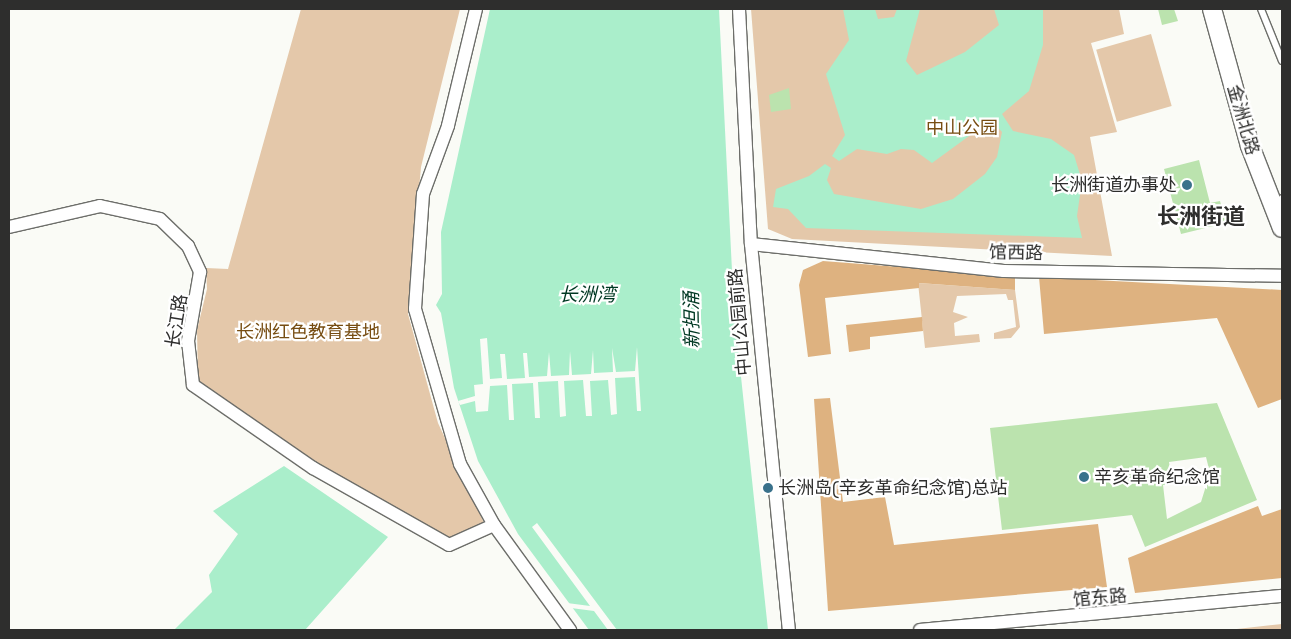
<!DOCTYPE html>
<meta charset="utf-8">
<style>
body{margin:0}
#map{position:relative;width:1291px;height:639px;overflow:hidden;background:#fafbf6;font-family:"Space Grotesk","Noto Sans SC",sans-serif}
div>[style]{position:absolute}
.green>*{inset:0;background:#e4c8aa;transform-origin:0 0}
.forest>*{inset:0;background:#deb280}
.water>*{inset:0;background:#aaeecb}
.pier>*{inset:0;background:#fafbf6}
.building>*{inset:0;background:#bbe3ae}
.roads{filter:drop-shadow(1px 0 #6d6e6a) drop-shadow(-1px 0 #6d6e6a) drop-shadow(0 1px #6d6e6a) drop-shadow(0 -1px #6d6e6a)}
.service>*{height:6px;margin:-3px;padding:0 3px;transform-origin:3px;border-radius:3px;background:#fff}
.minor>*{height:12px;margin:-6px;padding:0 6px;transform-origin:6px;border-radius:6px;background:#fff}
.secondary>*{height:18px;margin:-9px;padding:0 9px;transform-origin:9px;border-radius:9px;background:#fff}
.dots>*{width:14px;height:14px;translate:-50% -50%;box-sizing:border-box;border:2px solid #fff;border-radius:50%}
span{translate:-50% -50%;white-space:nowrap;text-align:center;line-height:1.15;-webkit-text-stroke:4.5px #fff;paint-order:stroke}
.street-label{font-size:18px;color:#2e2e2d}
.park-label{font-size:18px;color:#774d12}
.poi-label{font-size:18px;color:#2e2e2d}
.right{translate:-100% -50%;text-align:right}
.left{translate:0 -50%;text-align:left}
.water-label{font-size:19px;color:#003823;font-style:italic}
.district-label{font-size:22px;color:#2e2e2d;font-weight:700}
.frame{position:absolute;inset:0;border:10px solid #2e2e2d;pointer-events:none}
</style>
<div id="map">
<div class="green">
<i style="clip-path:polygon(301px 9px,460px 9px,421px 167px,408px 314px,438px 423px,484px 523px,448px 539px,323px 467px,198px 381px,197px 330px,207px 289px,206px 268px,228px 269px)"></i>
<i style="clip-path:polygon(751px 9px,1119px 9px,1124px 34px,1091px 43px,1117px 132px,1090px 137px,1112px 256px,792px 239px,768px 229px)"></i>
<i style="left:1151px;top:34px;width:75px;height:57px;rotate:74deg"></i>
<i style="clip-path:polygon(918px 283px,1015px 290px,1020px 327px,1011px 338px,994px 339px,994px 333px,1016px 327px,1013px 300px,1008px 300px,1006px 294px,957px 296px,953px 312px,968px 317px,954px 323px,955px 336px,979px 334px,980px 342px,925px 348px)"></i>
<i style="clip-path:polygon(1282px 624px,1282px 630px,1228px 630px)"></i>
</div>
<div class="forest">
<i style="clip-path:polygon(823px 261px,1015px 276px,1015px 290px,919px 283px,919px 288px,825px 298px,831px 354px,808px 357px,799px 285px,803px 270px)"></i>
<i style="clip-path:polygon(1039px 277px,1282px 290px,1282px 399px,1258px 408px,1217px 318px,1044px 334px)"></i>
<i style="clip-path:polygon(922px 317px,923px 331px,870px 337px,870px 349px,849px 352px,846px 325px)"></i>
<i style="clip-path:polygon(830px 398px,843px 502px,885px 497px,894px 545px,1098px 524px,1107px 587px,828px 611px,814px 399px)"></i>
<i style="clip-path:polygon(1258px 506px,1262px 516px,1282px 509px,1282px 578px,1135px 593px,1128px 558px)"></i>
</div>
<div class="water">
<i style="clip-path:polygon(490px 9px,719px 9px,734px 311px,768px 630px,589px 630px,518px 534px,478px 461px,454px 388px,441px 313px,436px 305px,442px 294px,441px 232px)"></i>
<i style="clip-path:polygon(843px 9px,875px 9px,878px 19px,894px 17px,897px 9px,920px 9px,906px 61px,917px 75px,965px 52px,999px 25px,994px 9px,1043px 9px,1043px 45px,1029px 91px,1002px 114px,1013px 131px,1051px 139px,1074px 155px,1082px 181px,1077px 216px,1082px 238px,806px 228px,788px 209px,773px 207px,776px 189px,809px 176px,825px 164px,831px 168px,827px 180px,834px 194px,921px 209px,953px 199px,985px 174px,997px 157px,1002px 132px,991px 120px,932px 163px,914px 150px,901px 149px,887px 154px,857px 149px,839px 161px,832px 156px,845px 135px,826px 74px,849px 40px)"></i>
<i style="clip-path:polygon(284px 466px,388px 537px,305px 630px,174px 630px,212px 592px,209px 575px,238px 534px,213px 511px)"></i>
</div>
<div class="pier">
<i style="clip-path:polygon(487px 338px,490px 379px,502px 378px,500px 354px,505px 354px,507px 379px,525px 378px,523px 353px,527px 353px,529px 377px,547px 376px,549px 352px,551px 376px,569px 375px,570px 351px,572px 375px,591px 374px,593px 350px,594px 373px,613px 372px,612px 348px,616px 372px,635px 371px,637px 347px,641px 411px,637px 411px,635px 377px,615px 378px,617px 414px,611px 415px,608px 380px,590px 381px,592px 416px,586px 416px,583px 380px,564px 381px,566px 416px,560px 417px,558px 381px,538px 382px,540px 418px,535px 418px,533px 383px,512px 384px,514px 420px,509px 420px,507px 385px,490px 386px,488px 411px,476px 412px,475px 401px,460px 405px,458px 401px,475px 396px,474px 385px,483px 384px,480px 339px)"></i>
<i style="clip-path:polygon(537px 523px,617px 630px,608px 630px,594px 611px,571px 608px,567px 603px,590px 606px,532px 527px)"></i>
</div>
<div class="building">
<i style="clip-path:polygon(1158px 9px,1174px 9px,1178px 21px,1162px 25px)"></i>
<i style="clip-path:polygon(789px 88px,791px 109px,771px 112px,769px 95px)"></i>
<i style="clip-path:polygon(1199px 160px,1210px 203px,1220px 201px,1226px 223px,1181px 234px,1164px 169px)"></i>
<i style="clip-path:polygon(evenodd,1217px 403px,1257px 500px,1145px 547px,1132px 515px,1002px 530px,990px 428px,1217px 403px,1206px 457px,1210px 473px,1201px 502px,1167px 519px,1163px 485px,1172px 484px,1169px 462px,1206px 457px)"></i>
</div>
<div class="roads">
<div class="service">
<i style="left:1261px;top:9px;width:56px;rotate:68deg"></i>
<i style="left:1279px;top:209px;width:11px;rotate:-75deg"></i>
</div>
<div class="minor">
<i style="left:476px;top:9px;width:120px;rotate:103.5deg"></i>
<i style="left:448px;top:126px;width:72px;rotate:110.2deg"></i>
<i style="left:423px;top:194px;width:115px;rotate:94deg"></i>
<i style="left:415px;top:309px;width:161px;rotate:73.8deg"></i>
<i style="left:460px;top:464px;width:70px;rotate:60.9deg"></i>
<i style="left:494px;top:525px;width:130px;rotate:54.1deg"></i>
<i style="left:739px;top:9px;width:235px;rotate:87.1deg"></i>
<i style="left:751px;top:244px;width:388px;rotate:84.4deg"></i>
<i style="left:9px;top:227px;width:93px;rotate:-13deg"></i>
<i style="left:100px;top:206px;width:61px;rotate:12.2deg"></i>
<i style="left:160px;top:219px;width:39px;rotate:44deg"></i>
<i style="left:188px;top:246px;width:29px;rotate:65deg"></i>
<i style="left:200px;top:272px;width:70px;rotate:99.9deg"></i>
<i style="left:188px;top:341px;width:44px;rotate:83.5deg"></i>
<i style="left:193px;top:385px;width:146px;rotate:34.7deg"></i>
<i style="left:313px;top:468px;width:156px;rotate:29.5deg"></i>
<i style="left:449px;top:545px;width:49px;rotate:-24deg"></i>
<i style="left:751px;top:244px;width:254px;rotate:6.1deg"></i>
<i style="left:1004px;top:271px;width:278px;rotate:1deg"></i>
<i style="left:920px;top:630px;width:364px;rotate:-5.4deg"></i>
</div>
<div class="secondary">
<i style="left:1212px;top:9px;width:142px;rotate:74.5deg"></i>
<i style="left:1250px;top:146px;width:88px;rotate:68.7deg"></i>
</div>
</div>
<div class="dots">
<i style="left:1187px;top:185px;background:#39718b"></i>
<i style="left:1084px;top:477px;background:#39718b"></i>
<i style="left:768px;top:488px;background:#39718b"></i>
</div>
<div class="street-label">
<span style="left:1243px;top:120px;rotate:74deg">金洲北路</span>
<span style="left:1016px;top:253px;rotate:1deg">馆西路</span>
<span style="left:177px;top:321px;rotate:-81deg">长江路</span>
<span style="left:740px;top:322px;rotate:-95deg">中山公园前路</span>
<span style="left:1100px;top:598px;rotate:-5deg">馆东路</span>
</div>
<div class="park-label">
<span style="left:962px;top:128px">中山公园</span>
<span style="left:308px;top:332px">长洲红色教育基地</span>
</div>
<div class="poi-label">
<span class="right" style="left:1177px;top:185px">长洲街道办事处</span>
<span class="left" style="left:1094px;top:477px">辛亥革命纪念馆</span>
<span class="left" style="left:778px;top:488px">长洲岛(辛亥革命纪念馆)总站</span>
</div>
<div class="water-label">
<span style="left:587px;top:295px">长洲湾</span>
<span style="left:692px;top:320px;rotate:-91deg">新担涌</span>
</div>
<div class="district-label">
<span style="left:1201px;top:217px">长洲街道</span>
</div>
<div class="frame"></div>
</div>
